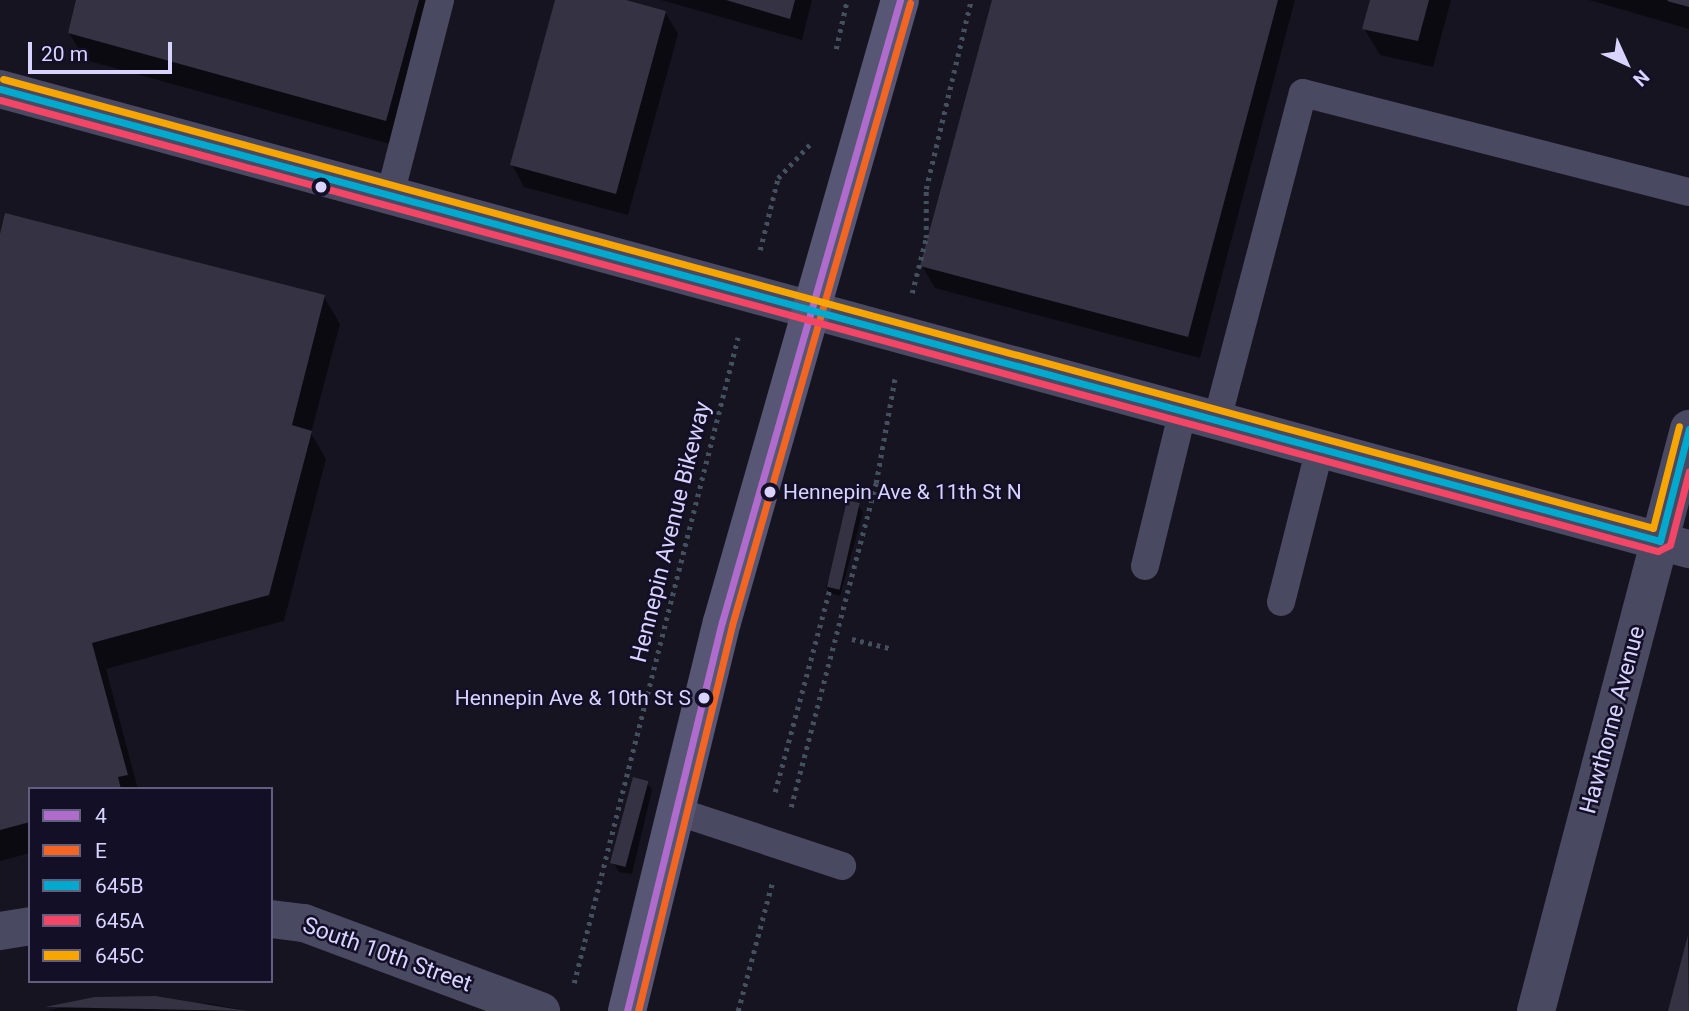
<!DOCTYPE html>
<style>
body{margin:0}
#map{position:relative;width:1689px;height:1011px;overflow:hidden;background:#161421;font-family:Roboto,sans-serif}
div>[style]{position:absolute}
.shadow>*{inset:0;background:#0007}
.building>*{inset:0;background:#343243;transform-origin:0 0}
.path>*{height:4.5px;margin-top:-2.25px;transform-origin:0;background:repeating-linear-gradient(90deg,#44505f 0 3.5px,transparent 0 8.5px)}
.service>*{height:28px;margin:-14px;padding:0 14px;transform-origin:14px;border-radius:14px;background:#4a4962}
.tertiary>*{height:38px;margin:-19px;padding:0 19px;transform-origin:19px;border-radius:19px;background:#4a4962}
.secondary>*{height:38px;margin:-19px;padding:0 19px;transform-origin:19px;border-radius:19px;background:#575674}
.bus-1>*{height:7px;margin:-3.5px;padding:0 3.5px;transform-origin:3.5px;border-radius:3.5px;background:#b06ccc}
.bus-2>*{height:7px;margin:-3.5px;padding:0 3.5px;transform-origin:3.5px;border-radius:3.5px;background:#f26522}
.bus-3>*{height:7px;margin:-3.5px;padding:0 3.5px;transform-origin:3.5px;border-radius:3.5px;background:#00a9ce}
.bus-4>*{height:7px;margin:-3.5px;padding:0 3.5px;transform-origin:3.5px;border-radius:3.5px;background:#f34667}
.bus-5>*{height:7px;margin:-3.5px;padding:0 3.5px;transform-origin:3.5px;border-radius:3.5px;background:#f7a600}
.dots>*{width:19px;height:19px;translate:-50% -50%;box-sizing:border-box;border:4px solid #130f26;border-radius:50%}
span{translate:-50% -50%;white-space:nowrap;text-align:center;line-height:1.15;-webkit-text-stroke:5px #130f26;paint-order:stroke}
.bus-label{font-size:21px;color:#d9d4ff}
.left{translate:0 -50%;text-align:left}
.right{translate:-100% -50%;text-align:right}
.street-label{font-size:23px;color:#d9d4ff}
.legend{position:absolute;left:28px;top:787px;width:245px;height:196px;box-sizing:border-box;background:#130f26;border:2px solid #625e7d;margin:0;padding:9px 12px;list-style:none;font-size:21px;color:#d9d4ff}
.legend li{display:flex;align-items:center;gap:14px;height:35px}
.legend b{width:35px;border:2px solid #625e7d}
.north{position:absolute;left:1591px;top:28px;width:70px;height:70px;-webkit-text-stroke:5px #130f26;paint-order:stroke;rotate:135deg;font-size:19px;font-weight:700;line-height:28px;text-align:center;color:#d9d4ff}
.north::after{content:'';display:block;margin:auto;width:24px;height:32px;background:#d9d4ff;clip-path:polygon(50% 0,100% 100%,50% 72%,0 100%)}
.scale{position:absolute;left:28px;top:42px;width:144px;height:32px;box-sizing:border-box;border:4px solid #d9d4ff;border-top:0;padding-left:9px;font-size:21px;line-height:24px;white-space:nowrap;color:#d9d4ff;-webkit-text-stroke:5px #130f26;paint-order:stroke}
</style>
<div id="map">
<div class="shadow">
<i style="clip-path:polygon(78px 0,441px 0,401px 147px,85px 60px,69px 33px)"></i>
<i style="clip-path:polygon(557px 0,619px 0,665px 12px,678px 34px,628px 215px,524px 187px,512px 165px)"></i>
<i style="clip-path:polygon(661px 0,812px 0,802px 40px)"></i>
<i style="clip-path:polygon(993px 0,1295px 0,1200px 358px,935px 288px,922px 266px)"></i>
<i style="clip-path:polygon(1371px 0,1451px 0,1433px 67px,1380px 55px,1364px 28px)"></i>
<i style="clip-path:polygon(1589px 0,1689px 0,1689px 29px)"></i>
<i style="clip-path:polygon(0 241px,324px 297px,340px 324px,311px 433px,326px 459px,284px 621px,106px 669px,138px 789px,30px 789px,30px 853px,0 861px)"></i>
<i style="clip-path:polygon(858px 505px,863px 512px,840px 596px,830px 593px,826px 586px)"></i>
<i style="clip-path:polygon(647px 783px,652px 790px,632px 874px,619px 872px,614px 864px)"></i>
<i style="clip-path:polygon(1689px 938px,1689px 1011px,1670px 1011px)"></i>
<i style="clip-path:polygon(95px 998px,213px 1004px,247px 1011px,48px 1011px)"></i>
</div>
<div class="building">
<i style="clip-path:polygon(76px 0,419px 0,386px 121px,68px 33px)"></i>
<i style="clip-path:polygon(555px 0,626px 0,666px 11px,616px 194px,510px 165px)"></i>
<i style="clip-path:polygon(726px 0,795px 0,790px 19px)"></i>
<i style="clip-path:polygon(992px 0,1278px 0,1188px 337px,920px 266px)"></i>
<i style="clip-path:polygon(1370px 0,1429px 0,1418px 41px,1362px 29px)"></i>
<i style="clip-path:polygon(1689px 0,1689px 7px,1667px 1px,1668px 0)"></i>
<i style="clip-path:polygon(5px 213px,325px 295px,292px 425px,312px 431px,269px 595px,92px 643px,128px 775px,118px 777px,121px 789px,30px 789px,30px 822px,0 830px,0 234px)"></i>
<i style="left:847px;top:500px;width:13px;height:89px;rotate:13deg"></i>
<i style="left:633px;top:777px;width:16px;height:89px;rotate:15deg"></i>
<i style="clip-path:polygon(1688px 935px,1689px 1011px,1668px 1011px)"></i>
<i style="clip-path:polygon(155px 996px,247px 1011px,45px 1007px,95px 997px)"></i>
</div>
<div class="path">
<i style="left:836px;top:49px;width:50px;rotate:-77.3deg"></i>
<i style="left:760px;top:250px;width:74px;rotate:-76deg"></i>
<i style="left:778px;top:178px;width:50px;rotate:-46.6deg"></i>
<i style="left:912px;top:293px;width:57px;rotate:-75.7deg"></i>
<i style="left:926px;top:238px;width:49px;rotate:-90deg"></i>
<i style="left:926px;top:189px;width:194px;rotate:-76.6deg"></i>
<i style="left:852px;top:639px;width:42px;rotate:13.7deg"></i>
<i style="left:775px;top:792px;width:211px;rotate:-74.9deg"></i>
<i style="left:791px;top:807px;width:335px;rotate:-75.3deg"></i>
<i style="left:876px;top:483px;width:108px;rotate:-79.8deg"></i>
<i style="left:574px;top:983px;width:666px;rotate:-75.76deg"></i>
<i style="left:738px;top:1011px;width:132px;rotate:-75.1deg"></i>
</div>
<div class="service">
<i style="left:390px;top:195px;width:201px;rotate:-75.6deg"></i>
<i style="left:1217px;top:420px;width:338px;rotate:-75.3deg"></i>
<i style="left:1303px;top:93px;width:398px;rotate:14.4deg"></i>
<i style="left:1145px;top:566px;width:161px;rotate:-76.3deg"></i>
<i style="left:1281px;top:602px;width:159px;rotate:-75.8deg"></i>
<i style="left:676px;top:811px;width:175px;rotate:18.3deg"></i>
</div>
<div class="tertiary">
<i style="left:0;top:89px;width:1751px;rotate:15.24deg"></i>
<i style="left:271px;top:919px;width:33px;rotate:7deg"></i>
<i style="left:304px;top:923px;width:253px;rotate:20.4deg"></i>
<i style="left:0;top:931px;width:30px;rotate:-9deg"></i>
<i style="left:1536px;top:1011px;width:602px;rotate:-75.27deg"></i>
</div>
<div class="secondary">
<i style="left:627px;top:1011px;width:400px;rotate:-76.3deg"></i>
<i style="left:722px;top:622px;width:647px;rotate:-74.03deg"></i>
</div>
<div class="bus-1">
<i style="left:627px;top:1011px;width:400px;rotate:-76.3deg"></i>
<i style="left:722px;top:622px;width:647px;rotate:-74.03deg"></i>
</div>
<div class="bus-2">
<i style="left:638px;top:1011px;width:397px;rotate:-76.3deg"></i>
<i style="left:732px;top:625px;width:647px;rotate:-74.03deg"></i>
</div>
<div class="bus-3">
<i style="left:0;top:89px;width:1720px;rotate:15.23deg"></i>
<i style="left:1660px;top:541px;width:116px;rotate:-75.5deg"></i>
</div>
<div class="bus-4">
<i style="left:0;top:100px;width:1718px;rotate:15.22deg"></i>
<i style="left:1658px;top:551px;width:13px;rotate:-27deg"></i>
<i style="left:1670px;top:545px;width:76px;rotate:-75.6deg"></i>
</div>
<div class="bus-5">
<i style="left:3px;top:79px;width:1710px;rotate:15.22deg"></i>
<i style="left:1653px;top:528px;width:105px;rotate:-75.7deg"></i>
</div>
<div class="dots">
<i style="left:321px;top:187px;background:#d9d4ff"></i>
<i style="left:770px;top:492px;background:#d9d4ff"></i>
<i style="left:704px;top:698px;background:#d9d4ff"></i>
</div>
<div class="bus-label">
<span class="left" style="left:783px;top:492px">Hennepin Ave &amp; 11th St N</span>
<span class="right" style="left:691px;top:698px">Hennepin Ave &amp; 10th St S</span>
</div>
<div class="street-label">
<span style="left:671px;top:532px;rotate:-76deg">Hennepin Avenue Bikeway</span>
<span style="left:1613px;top:720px;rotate:-75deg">Hawthorne Avenue</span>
<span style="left:387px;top:955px;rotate:20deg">South 10th Street</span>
</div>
<ul class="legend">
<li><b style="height:9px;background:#b06ccc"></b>4</li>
<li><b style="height:9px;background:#f26522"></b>E</li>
<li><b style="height:9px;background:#00a9ce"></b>645B</li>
<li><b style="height:9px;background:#f34667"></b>645A</li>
<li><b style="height:9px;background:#f7a600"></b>645C</li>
</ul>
<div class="north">N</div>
<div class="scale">20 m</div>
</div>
